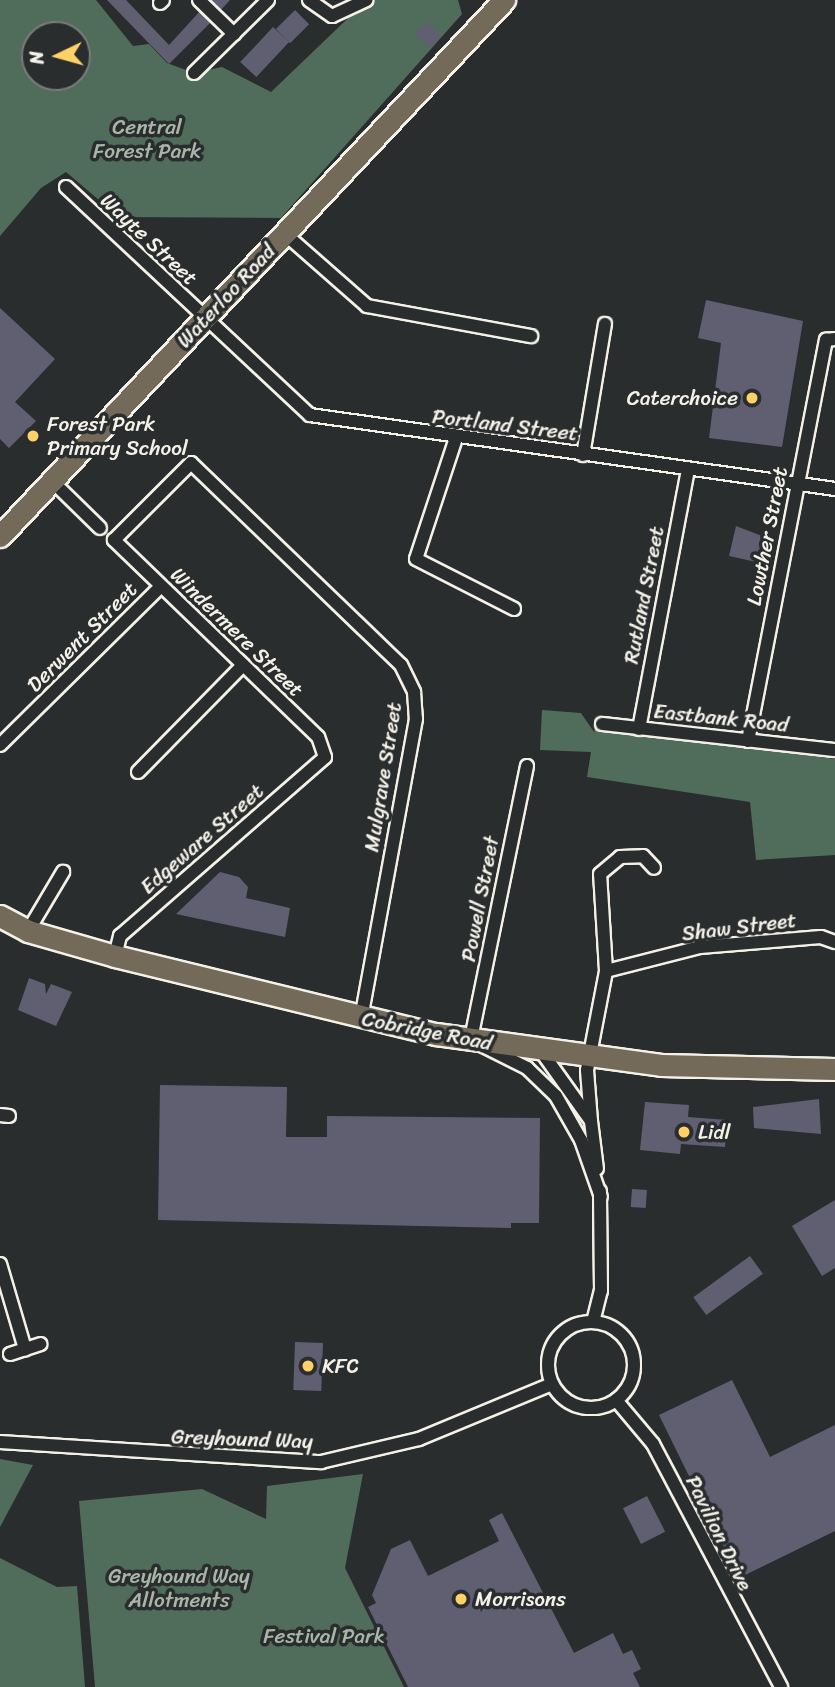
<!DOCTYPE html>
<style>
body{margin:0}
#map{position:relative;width:835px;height:1687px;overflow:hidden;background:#2a2d2e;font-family:Sriracha,sans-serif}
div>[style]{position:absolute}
.green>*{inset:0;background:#506c5b}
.building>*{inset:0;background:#5f5f71;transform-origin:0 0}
.roads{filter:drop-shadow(2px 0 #f4f1e8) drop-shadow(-2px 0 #f4f1e8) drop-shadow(0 2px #f4f1e8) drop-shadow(0 -2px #f4f1e8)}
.minor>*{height:12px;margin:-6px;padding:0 6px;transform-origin:6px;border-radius:6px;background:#2a2d2e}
.minor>.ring{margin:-6px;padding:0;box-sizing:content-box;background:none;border:12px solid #2a2d2e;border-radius:50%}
.trunk>*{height:21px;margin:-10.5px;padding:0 10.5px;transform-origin:10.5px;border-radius:10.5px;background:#746a5a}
.dots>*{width:19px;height:19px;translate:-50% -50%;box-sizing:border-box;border:4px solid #2a2d2e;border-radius:50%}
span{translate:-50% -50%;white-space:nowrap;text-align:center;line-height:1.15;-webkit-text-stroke:7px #2a2d2e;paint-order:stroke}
.park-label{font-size:21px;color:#aab5a9}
.street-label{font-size:21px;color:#f4f1e8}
.poi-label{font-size:21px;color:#f4f1e8}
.right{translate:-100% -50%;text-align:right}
.left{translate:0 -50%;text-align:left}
.north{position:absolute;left:21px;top:21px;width:70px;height:70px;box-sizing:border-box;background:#2a2d2e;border:2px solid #7b7b78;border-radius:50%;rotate:265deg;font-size:19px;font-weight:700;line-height:28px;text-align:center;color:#f4f1e8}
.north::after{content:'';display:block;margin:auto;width:24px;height:32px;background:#ffd166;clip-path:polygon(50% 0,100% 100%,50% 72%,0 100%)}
</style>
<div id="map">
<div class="green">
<i style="clip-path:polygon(evenodd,0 0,96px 0,133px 46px,149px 44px,167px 63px,194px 73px,222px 67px,271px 92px,367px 0,458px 0,462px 14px,281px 218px,119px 217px,66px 172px,41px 188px,0 236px,0 0,35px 35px,77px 35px,77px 77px,35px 77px,35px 35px)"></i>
<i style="clip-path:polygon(542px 710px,581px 713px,594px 732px,596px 726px,835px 759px,835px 855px,756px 860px,750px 802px,587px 777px,591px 752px,540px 750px)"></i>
<i style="clip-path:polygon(0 1459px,33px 1465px,0 1527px)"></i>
<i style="clip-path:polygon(363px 1474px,345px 1568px,404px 1687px,95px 1687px,79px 1501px,202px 1489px,266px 1519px,267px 1486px)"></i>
<i style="clip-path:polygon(0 1558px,57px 1587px,77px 1586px,85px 1687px,0 1687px)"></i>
</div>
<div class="building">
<i style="clip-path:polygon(107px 0,126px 0,169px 45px,201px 10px,212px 21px,169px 64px)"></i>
<i style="clip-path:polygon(209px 0,230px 0,220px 11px)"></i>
<i style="left:295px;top:10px;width:20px;height:27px;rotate:45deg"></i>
<i style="left:426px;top:22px;width:21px;height:16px;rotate:43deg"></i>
<i style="left:273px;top:27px;width:22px;height:48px;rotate:43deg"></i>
<i style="clip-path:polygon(706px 300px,803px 321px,782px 447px,709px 438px,721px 343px,698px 338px)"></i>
<i style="clip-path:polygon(0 308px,55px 359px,15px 402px,36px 421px,9px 448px,0 439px)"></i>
<i style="clip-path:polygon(736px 526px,775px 541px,770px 565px,729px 556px)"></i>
<i style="clip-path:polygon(220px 872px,239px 877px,248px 887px,246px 898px,290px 908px,285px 937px,176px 914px)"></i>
<i style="clip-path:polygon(29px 978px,45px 984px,46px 994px,51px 984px,72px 992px,56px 1026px,18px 1010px)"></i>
<i style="clip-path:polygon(160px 1085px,287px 1087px,286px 1137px,327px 1137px,327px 1116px,540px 1118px,539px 1223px,511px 1223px,511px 1228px,158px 1220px)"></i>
<i style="clip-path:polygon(819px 1099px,821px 1134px,754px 1128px,753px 1107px)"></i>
<i style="clip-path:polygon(645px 1102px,689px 1105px,688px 1117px,727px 1120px,725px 1147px,681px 1144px,680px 1154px,640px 1150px)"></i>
<i style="left:632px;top:1189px;width:15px;height:18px;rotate:4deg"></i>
<i style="clip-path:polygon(835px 1200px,835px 1268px,822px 1276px,792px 1226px)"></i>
<i style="left:750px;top:1256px;width:22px;height:70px;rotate:54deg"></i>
<i style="left:295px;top:1342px;width:28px;height:48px;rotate:2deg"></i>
<i style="clip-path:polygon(732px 1380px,770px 1457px,835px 1425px,835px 1531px,739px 1578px,659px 1415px)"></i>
<i style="left:647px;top:1496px;width:40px;height:27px;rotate:63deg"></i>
<i style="clip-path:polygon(502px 1513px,574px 1653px,613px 1633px,623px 1654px,632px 1650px,641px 1669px,633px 1673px,640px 1687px,408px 1687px,368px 1607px,376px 1603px,372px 1595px,391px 1549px,410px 1540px,428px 1576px,499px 1541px,489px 1520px)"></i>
</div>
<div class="roads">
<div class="minor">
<i style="left:199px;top:0;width:49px;rotate:44.2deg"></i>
<i style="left:309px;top:0;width:28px;rotate:35deg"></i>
<i style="left:332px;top:16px;width:38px;rotate:-25deg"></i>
<i style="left:160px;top:3px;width:4px;rotate:-45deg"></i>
<i style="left:194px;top:73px;width:104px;rotate:-44.6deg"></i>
<i style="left:66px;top:187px;width:334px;rotate:43.1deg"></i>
<i style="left:310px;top:415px;width:530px;rotate:8.02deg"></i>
<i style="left:284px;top:233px;width:111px;rotate:41.3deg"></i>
<i style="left:367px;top:306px;width:167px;rotate:10.4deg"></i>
<i style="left:456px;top:438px;width:127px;rotate:108.3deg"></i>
<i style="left:416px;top:559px;width:110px;rotate:27deg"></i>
<i style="left:583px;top:455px;width:133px;rotate:-80.5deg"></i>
<i style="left:52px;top:481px;width:67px;rotate:44.4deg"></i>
<i style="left:602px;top:724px;width:234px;rotate:6.4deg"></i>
<i style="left:639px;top:729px;width:265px;rotate:-79.3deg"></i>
<i style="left:748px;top:741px;width:409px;rotate:-79deg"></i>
<i style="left:826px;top:340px;width:9px;rotate:-6deg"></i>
<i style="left:0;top:745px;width:226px;rotate:-44.6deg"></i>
<i style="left:527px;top:766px;width:280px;rotate:101.6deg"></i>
<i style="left:471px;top:1040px;width:63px;rotate:26.6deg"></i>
<i style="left:527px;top:1068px;width:40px;rotate:44deg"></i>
<i style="left:556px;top:1096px;width:51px;rotate:60.4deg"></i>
<i style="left:581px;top:1140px;width:60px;rotate:70.7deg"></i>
<i style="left:138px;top:772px;width:150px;rotate:-45.5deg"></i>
<i style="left:28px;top:931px;width:69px;rotate:-59.3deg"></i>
<i style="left:115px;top:956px;width:21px;rotate:-76deg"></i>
<i style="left:120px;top:936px;width:272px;rotate:-41.1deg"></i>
<i style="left:325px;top:757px;width:21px;rotate:-109deg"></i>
<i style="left:318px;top:737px;width:284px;rotate:-136deg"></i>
<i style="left:114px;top:540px;width:109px;rotate:-45deg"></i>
<i style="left:191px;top:463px;width:291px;rotate:43.9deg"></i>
<i style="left:401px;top:665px;width:30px;rotate:64deg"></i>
<i style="left:414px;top:692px;width:27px;rotate:86deg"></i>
<i style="left:416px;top:719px;width:306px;rotate:100.4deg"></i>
<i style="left:606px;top:971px;width:97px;rotate:-14.3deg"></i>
<i style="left:700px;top:947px;width:121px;rotate:-4.7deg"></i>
<i style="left:821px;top:937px;width:15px;rotate:20deg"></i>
<i style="left:541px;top:1051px;width:86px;rotate:54.5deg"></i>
<i style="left:591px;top:1121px;width:48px;rotate:82.9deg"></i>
<i style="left:0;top:1115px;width:9px;rotate:6deg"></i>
<i style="left:591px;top:1121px;width:51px;rotate:-94.5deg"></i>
<i style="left:587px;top:1070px;width:101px;rotate:-79.1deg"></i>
<i style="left:606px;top:971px;width:97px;rotate:-93.5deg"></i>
<i style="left:600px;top:874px;width:26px;rotate:-40deg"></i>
<i style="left:620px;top:857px;width:23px;rotate:-2deg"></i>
<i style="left:643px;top:856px;width:16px;rotate:47deg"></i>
<i style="left:0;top:1264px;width:89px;rotate:73.6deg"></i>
<i style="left:593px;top:1322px;width:32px;rotate:-76deg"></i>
<i style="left:601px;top:1291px;width:100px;rotate:-90.6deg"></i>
<i class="ring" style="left:548px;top:1322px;width:74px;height:74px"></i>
<i style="left:10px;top:1354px;width:32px;rotate:-18deg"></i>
<i style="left:616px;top:1400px;width:57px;rotate:49.9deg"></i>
<i style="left:653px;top:1444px;width:275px;rotate:62.2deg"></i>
<i style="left:0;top:1442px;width:322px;rotate:3.6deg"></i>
<i style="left:321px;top:1462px;width:101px;rotate:-13.2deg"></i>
<i style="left:419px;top:1439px;width:144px;rotate:-22.5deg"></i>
</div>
<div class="trunk">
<i style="left:0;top:536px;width:736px;rotate:-46.76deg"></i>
<i style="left:0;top:916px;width:32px;rotate:28deg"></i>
<i style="left:28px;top:931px;width:91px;rotate:16deg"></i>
<i style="left:115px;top:956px;width:330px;rotate:13.7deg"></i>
<i style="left:436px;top:1034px;width:227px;rotate:7.8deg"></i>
<i style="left:661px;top:1065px;width:174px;rotate:1.3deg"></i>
</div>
</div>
<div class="dots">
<i style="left:752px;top:398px;background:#ffd166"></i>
<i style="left:33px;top:436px;background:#ffd166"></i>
<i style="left:684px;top:1132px;background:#ffd166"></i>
<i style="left:308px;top:1366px;background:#ffd166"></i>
<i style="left:461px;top:1599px;background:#ffd166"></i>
</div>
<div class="park-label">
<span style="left:147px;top:139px">Central<br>Forest Park</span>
<span style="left:179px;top:1588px">Greyhound Way<br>Allotments</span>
<span style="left:324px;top:1636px">Festival Park</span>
</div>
<div class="street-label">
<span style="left:149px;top:239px;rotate:43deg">Wayte Street</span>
<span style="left:226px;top:296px;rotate:-47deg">Waterloo Road</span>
<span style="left:505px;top:425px;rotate:7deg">Portland Street</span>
<span style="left:767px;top:536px;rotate:-79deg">Lowther Street</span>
<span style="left:644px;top:595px;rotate:-79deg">Rutland Street</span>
<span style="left:237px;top:632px;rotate:44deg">Windermere Street</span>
<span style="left:82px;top:637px;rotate:-45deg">Derwent Street</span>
<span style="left:721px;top:718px;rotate:6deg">Eastbank Road</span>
<span style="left:383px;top:777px;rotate:-81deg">Mulgrave Street</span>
<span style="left:202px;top:839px;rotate:-41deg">Edgeware Street</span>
<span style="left:480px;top:899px;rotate:-79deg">Powell Street</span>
<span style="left:739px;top:927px;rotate:-7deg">Shaw Street</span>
<span style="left:427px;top:1031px;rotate:11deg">Cobridge Road</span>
<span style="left:242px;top:1439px;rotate:2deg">Greyhound Way</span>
<span style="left:719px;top:1533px;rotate:64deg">Pavilion Drive</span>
</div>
<div class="poi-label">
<span class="right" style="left:738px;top:398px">Caterchoice</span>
<span class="left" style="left:47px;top:436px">Forest Park<br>Primary School</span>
<span class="left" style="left:698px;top:1132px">Lidl</span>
<span class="left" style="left:322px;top:1366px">KFC</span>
<span class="left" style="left:475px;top:1599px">Morrisons</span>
</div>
<div class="north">N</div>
</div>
